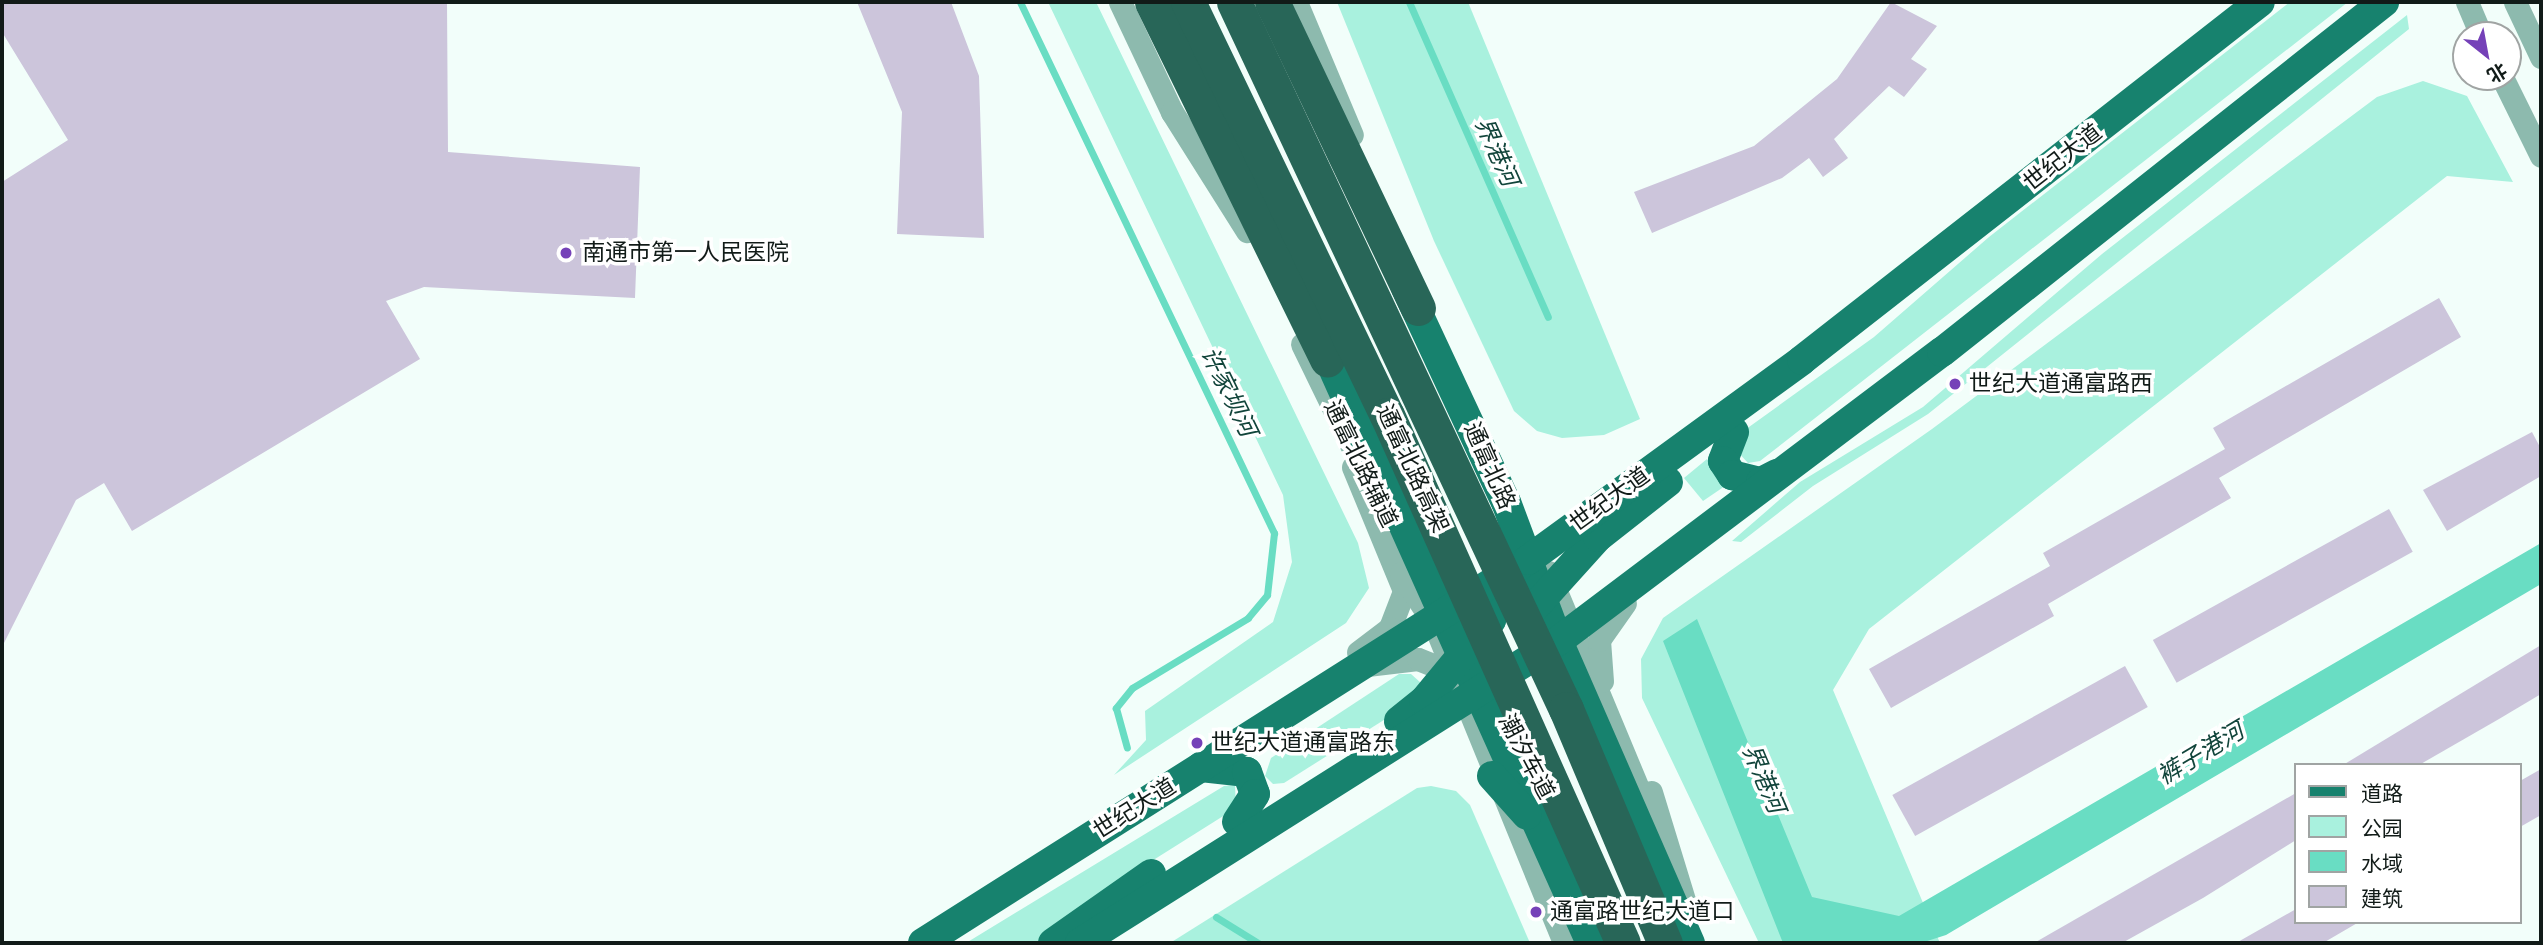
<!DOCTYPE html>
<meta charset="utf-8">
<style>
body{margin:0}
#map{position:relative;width:2543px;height:945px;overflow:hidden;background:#f2fefa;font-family:Karla,"Noto Sans SC",sans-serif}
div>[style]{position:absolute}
.green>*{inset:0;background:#a9f1de}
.water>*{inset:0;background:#69ddc3}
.stream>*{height:7px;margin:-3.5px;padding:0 3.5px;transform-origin:3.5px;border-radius:3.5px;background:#69ddc3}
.building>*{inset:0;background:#ccc5db;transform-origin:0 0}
.minor>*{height:23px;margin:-11.5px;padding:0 11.5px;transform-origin:11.5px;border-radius:11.5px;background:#8dbaae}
.major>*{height:30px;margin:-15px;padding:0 15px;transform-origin:15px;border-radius:15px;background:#17826e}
.highway>*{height:35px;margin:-17.5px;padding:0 17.5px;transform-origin:17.5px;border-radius:17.5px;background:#286658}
.highway-bridge>*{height:35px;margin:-17.5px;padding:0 17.5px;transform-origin:17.5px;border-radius:17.5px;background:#286658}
.dots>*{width:19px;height:19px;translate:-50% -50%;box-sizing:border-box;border:4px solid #fff;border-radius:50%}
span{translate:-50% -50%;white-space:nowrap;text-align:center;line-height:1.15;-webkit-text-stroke:7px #fff;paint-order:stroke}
.street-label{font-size:23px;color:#111b18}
.poi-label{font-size:23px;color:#111b18}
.left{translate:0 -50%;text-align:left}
.water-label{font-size:24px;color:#12453b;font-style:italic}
.frame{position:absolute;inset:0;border:4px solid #111b18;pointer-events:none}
.legend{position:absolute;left:2294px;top:763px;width:228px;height:161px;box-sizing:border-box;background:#fff;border:2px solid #a0a4a3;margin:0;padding:9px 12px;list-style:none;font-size:21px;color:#111b18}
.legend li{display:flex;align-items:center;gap:14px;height:35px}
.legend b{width:35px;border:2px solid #a0a4a3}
.north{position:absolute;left:2452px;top:21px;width:70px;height:70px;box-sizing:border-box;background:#fff;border:2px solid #a0a4a3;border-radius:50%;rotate:149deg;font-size:19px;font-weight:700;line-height:28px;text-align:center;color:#111b18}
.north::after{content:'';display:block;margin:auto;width:24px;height:32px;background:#7541b8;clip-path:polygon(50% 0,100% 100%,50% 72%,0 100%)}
</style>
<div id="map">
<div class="green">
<i style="clip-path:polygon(1048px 2px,1096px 2px,1358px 543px,1369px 588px,1346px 623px,1114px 775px,1146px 740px,1145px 711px,1273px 622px,1292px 562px,1283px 495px)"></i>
<i style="clip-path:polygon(1337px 2px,1468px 2px,1640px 419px,1604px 435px,1562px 438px,1537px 431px,1514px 411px,1434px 241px)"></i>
<i style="clip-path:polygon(2290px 2px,2348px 2px,1760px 461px,1748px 463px,1736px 450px,1742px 432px,1874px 337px,1989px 237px)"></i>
<i style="clip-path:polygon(2407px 15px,2409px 29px,1928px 414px,1813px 486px,1741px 542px,1732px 541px,1800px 482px,1923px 407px,2102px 254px)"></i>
<i style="clip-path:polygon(2423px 81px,2467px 96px,2513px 182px,2447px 176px,1869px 629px,1833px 690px,1940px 943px,1759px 943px,1642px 698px,1641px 659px,1663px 618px,1932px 429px,2377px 97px)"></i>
<i style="clip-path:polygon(1707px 459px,1725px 486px,1703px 501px,1684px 478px)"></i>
<i style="clip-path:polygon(1399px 674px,1411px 674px,1421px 683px,1414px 701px,1284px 783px,1273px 784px,1265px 776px,1271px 758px)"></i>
<i style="clip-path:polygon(1235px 785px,1236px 808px,1120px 881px,1044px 943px,966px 943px,1224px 786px)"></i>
<i style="clip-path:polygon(1431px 786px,1456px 791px,1470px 805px,1530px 943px,1170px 943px,1417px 788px)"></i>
</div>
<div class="water">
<i style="clip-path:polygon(2541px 543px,2541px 584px,1946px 935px,1921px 943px,1783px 943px,1663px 641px,1697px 619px,1812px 897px,1899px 916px)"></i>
</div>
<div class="stream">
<i style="left:1020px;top:2px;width:589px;rotate:64.44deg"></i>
<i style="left:1274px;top:533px;width:62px;rotate:96.4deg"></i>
<i style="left:1267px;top:595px;width:30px;rotate:130deg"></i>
<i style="left:1248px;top:618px;width:135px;rotate:148.9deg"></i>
<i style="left:1132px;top:688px;width:26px;rotate:129deg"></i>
<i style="left:1116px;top:708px;width:41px;rotate:74.6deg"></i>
<i style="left:1409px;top:2px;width:344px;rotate:66.2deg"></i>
<i style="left:1216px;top:917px;width:49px;rotate:31.8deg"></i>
</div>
<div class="building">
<i style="clip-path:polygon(2px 2px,447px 2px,448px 152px,640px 167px,635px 298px,424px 287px,386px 301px,420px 359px,132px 531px,104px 483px,76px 500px,2px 647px,2px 182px,68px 140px,2px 32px)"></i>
<i style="clip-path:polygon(857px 2px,951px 2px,979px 76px,984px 238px,897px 234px,902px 112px)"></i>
<i style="clip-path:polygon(1891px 2px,1937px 26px,1911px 59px,1927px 69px,1904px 97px,1889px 86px,1834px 139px,1848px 158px,1823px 177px,1809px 158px,1782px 178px,1652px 233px,1634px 192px,1754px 146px,1837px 79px)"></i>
<i style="clip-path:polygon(2439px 298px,2461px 337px,2219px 478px,2231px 498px,2048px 604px,2054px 616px,1891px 708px,1869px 669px,2050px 566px,2043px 553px,2225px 449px,2213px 428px)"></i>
<i style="clip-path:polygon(2532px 432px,2541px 449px,2541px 476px,2447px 531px,2423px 490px)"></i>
<i style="left:2389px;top:509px;width:49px;height:270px;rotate:61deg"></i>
<i style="clip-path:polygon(2541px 645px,2541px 694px,2499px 719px,2419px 765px,2343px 765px)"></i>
<i style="left:2125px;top:666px;width:47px;height:266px;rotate:61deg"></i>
<i style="clip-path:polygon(2541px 769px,2541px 815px,2520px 827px,2520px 781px)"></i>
<i style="clip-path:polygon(2296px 793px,2296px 840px,2203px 898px,2122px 943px,2034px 943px)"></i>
<i style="clip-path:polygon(2296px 909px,2296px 922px,2359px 922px,2323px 943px,2236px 943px)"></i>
</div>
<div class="minor">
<i style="left:1120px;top:2px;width:122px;rotate:64.7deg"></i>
<i style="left:1172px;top:112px;width:141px;rotate:57.8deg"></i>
<i style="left:1296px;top:2px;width:144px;rotate:67.2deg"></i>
<i style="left:2467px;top:2px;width:36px;rotate:67deg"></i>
<i style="left:2515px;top:2px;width:61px;rotate:64.7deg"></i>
<i style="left:2502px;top:77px;width:88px;rotate:63.7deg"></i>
<i style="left:1302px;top:344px;width:151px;rotate:64.1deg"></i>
<i style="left:1353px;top:467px;width:134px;rotate:67.6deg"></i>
<i style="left:1404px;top:591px;width:40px;rotate:111deg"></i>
<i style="left:1390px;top:628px;width:40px;rotate:143deg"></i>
<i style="left:1548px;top:572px;width:260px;rotate:67.4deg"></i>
<i style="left:1401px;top:573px;width:59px;rotate:56.9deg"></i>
<i style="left:1432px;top:619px;width:350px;rotate:67.8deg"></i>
<i style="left:1367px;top:665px;width:51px;rotate:-6.7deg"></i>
<i style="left:1418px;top:659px;width:43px;rotate:21.8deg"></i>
<i style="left:1602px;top:681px;width:41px;rotate:-94.2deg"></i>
<i style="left:1599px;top:640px;width:45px;rotate:-54.9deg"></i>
<i style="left:1651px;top:792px;width:127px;rotate:73deg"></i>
</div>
<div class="major">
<i style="left:1406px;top:288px;width:236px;rotate:65deg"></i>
<i style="left:1506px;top:502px;width:148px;rotate:69.5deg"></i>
<i style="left:1558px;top:641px;width:330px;rotate:66.4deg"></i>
<i style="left:1320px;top:339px;width:662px;rotate:65.84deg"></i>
<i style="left:1734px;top:432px;width:31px;rotate:111deg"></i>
<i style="left:1723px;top:461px;width:17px;rotate:57deg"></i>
<i style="left:1732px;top:475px;width:30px;rotate:14deg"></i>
<i style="left:1761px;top:482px;width:18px;rotate:-27deg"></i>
<i style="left:1532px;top:610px;width:98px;rotate:-47.9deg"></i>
<i style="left:1598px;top:537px;width:89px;rotate:-38.2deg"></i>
<i style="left:1399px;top:721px;width:32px;rotate:-39deg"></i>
<i style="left:1424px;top:701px;width:105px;rotate:-50.4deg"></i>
<i style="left:1491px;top:620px;width:54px;rotate:-73.9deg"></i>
<i style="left:1201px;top:767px;width:46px;rotate:6.2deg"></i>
<i style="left:1247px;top:772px;width:23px;rotate:70deg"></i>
<i style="left:1255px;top:794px;width:33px;rotate:123deg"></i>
<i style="left:1492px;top:776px;width:52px;rotate:48.1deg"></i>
<i style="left:923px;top:943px;width:716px;rotate:-32.34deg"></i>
<i style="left:1528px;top:560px;width:339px;rotate:-36.1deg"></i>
<i style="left:1802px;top:360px;width:581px;rotate:-38.01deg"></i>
<i style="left:1053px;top:943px;width:120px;rotate:-35.1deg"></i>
<i style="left:1080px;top:943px;width:565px;rotate:-32.28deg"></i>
<i style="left:1558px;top:641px;width:481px;rotate:-37deg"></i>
<i style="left:1942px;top:352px;width:564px;rotate:-38.37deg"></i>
</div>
<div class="highway">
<i style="left:1152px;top:2px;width:398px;rotate:63.9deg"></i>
<i style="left:1272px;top:2px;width:339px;rotate:64.5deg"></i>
</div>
<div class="highway-bridge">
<i style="left:1188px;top:2px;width:458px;rotate:64.3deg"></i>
<i style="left:1387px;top:415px;width:578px;rotate:65.92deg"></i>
<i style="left:1234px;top:2px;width:781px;rotate:64.85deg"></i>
<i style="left:1566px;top:709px;width:254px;rotate:67.1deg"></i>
</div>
<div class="dots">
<i style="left:566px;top:253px;background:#7541b8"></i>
<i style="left:1955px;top:384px;background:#7541b8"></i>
<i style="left:1197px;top:743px;background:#7541b8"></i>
<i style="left:1536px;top:912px;background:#7541b8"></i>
</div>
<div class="street-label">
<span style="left:2063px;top:158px;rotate:-38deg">世纪大道</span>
<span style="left:1360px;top:464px;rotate:64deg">通富北路辅道</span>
<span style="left:1489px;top:466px;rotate:66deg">通富北路</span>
<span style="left:1412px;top:469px;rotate:65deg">通富北路高架</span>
<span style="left:1610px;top:500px;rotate:-36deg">世纪大道</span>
<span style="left:1526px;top:757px;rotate:62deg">潮汐车道</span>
<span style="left:1135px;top:809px;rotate:-32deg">世纪大道</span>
</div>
<div class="poi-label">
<span class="left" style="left:582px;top:253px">南通市第一人民医院</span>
<span class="left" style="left:1969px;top:384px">世纪大道通富路西</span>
<span class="left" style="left:1211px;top:743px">世纪大道通富路东</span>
<span class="left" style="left:1550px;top:912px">通富路世纪大道口</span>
</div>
<div class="water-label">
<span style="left:1496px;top:152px;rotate:66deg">界港河</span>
<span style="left:1228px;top:392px;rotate:64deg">许家坝河</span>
<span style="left:2201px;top:754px;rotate:-31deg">裤子港河</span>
<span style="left:1763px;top:779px;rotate:67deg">界港河</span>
</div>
<div class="frame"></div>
<ul class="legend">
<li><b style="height:9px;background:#17826e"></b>道路</li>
<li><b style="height:19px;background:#a9f1de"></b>公园</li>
<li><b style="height:19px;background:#69ddc3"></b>水域</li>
<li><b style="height:19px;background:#ccc5db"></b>建筑</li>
</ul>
<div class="north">北</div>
</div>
